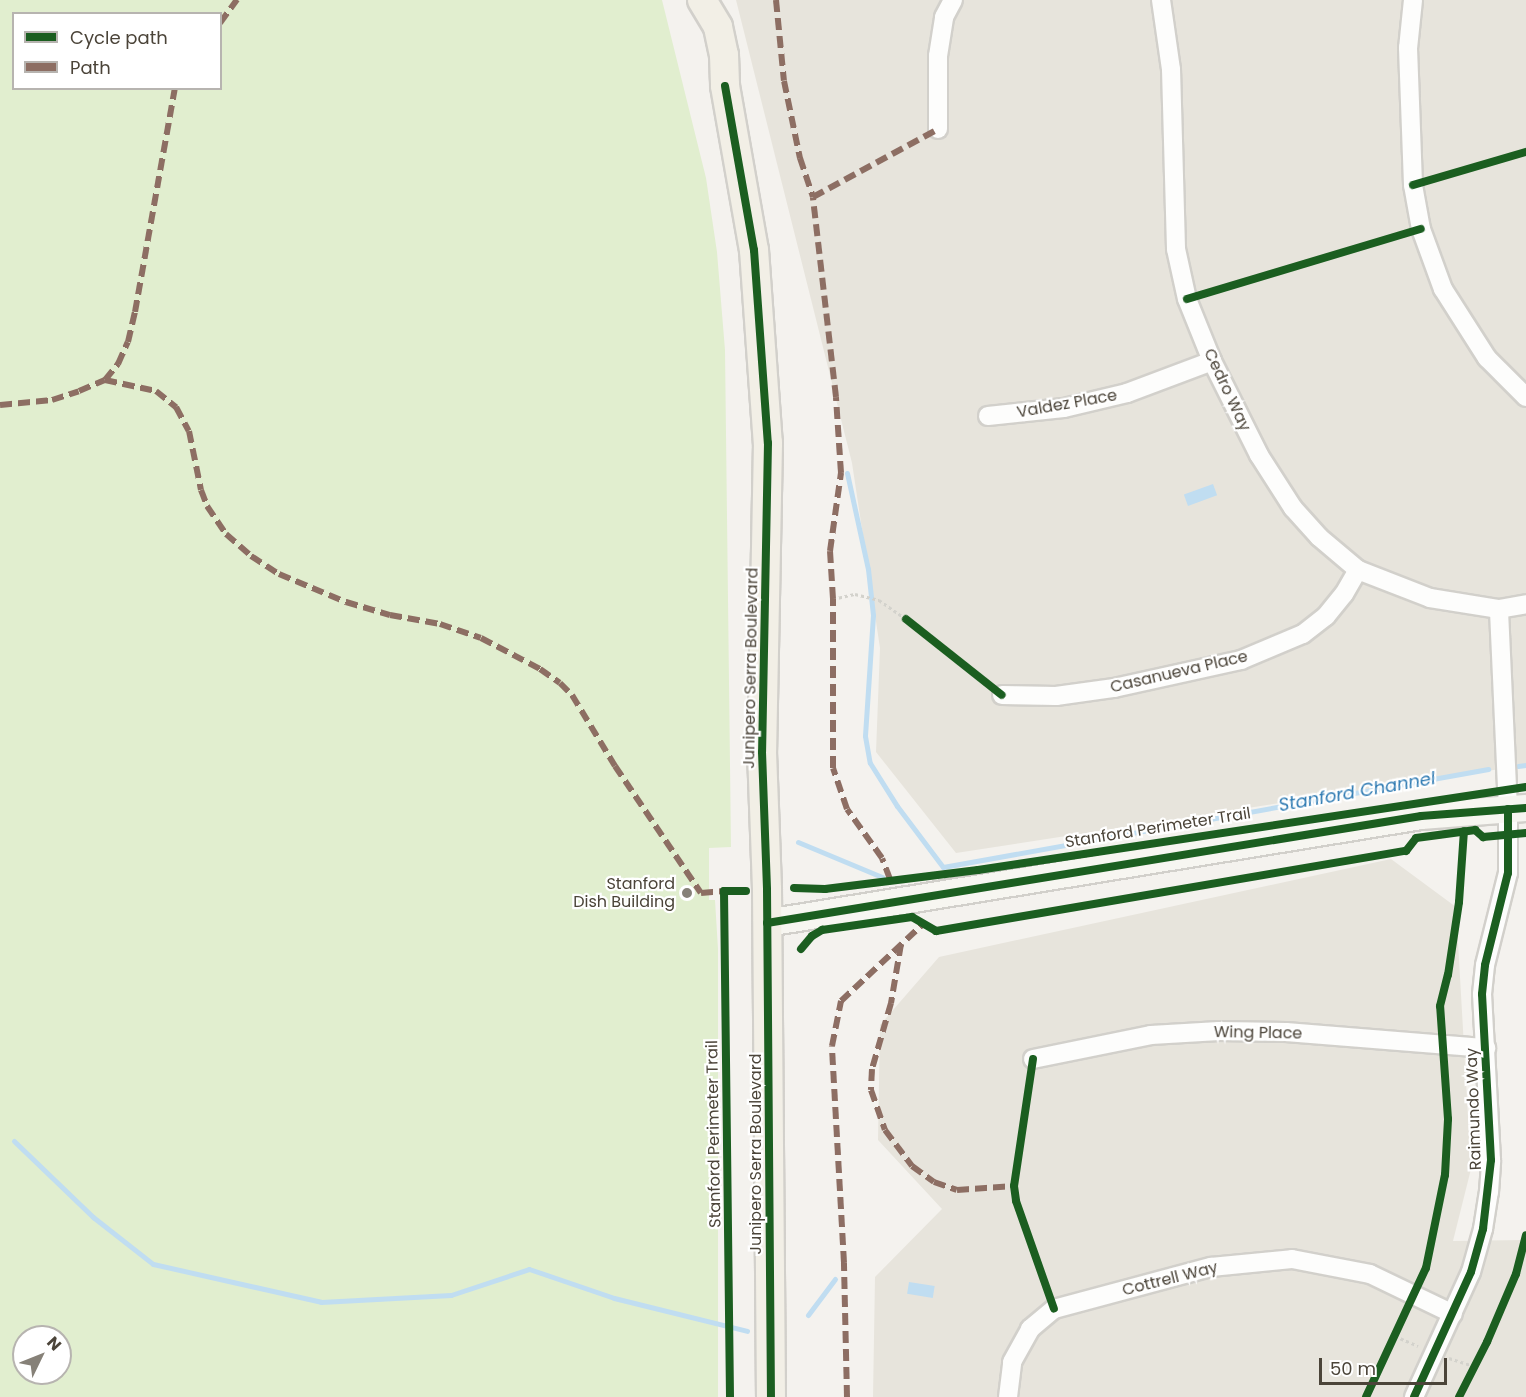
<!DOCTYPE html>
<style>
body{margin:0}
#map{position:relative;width:1526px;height:1397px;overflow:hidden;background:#f4f2ee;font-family:Poppins,sans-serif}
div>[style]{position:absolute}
.residential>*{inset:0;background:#e7e4dc}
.green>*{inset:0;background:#e1eecf}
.water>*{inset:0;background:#c0ddf1;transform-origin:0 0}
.stream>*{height:5px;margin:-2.5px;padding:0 2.5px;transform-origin:2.5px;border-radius:2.5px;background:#c0ddf1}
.path>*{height:3px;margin-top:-1.5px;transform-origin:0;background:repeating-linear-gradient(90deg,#d3d2cc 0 3px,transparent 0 6px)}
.roads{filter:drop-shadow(2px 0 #d2d0cb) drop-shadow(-2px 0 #d2d0cb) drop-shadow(0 2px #d2d0cb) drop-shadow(0 -2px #d2d0cb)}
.street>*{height:18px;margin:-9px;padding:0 9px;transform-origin:9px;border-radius:9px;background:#fdfdfc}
.secondary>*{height:26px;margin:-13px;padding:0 13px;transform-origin:13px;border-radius:13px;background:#f7f6f1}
.primary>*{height:28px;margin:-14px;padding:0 14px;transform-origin:14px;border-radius:14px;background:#f2efe6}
.quiet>*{height:6px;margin-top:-3px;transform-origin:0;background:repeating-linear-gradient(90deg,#8d6e63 0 12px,transparent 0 18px)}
.cycleway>*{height:8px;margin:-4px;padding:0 4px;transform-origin:4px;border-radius:4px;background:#1b5e20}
.dots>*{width:16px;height:16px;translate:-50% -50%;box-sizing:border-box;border:3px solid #fff;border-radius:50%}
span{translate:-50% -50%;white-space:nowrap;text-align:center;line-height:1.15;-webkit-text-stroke:4.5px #fff;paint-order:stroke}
.street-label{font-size:16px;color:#4b4439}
.poi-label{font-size:16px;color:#4b4439}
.right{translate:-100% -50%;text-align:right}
.water-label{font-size:18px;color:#2e7ab2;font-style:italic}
.legend{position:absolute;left:12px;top:12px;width:210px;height:78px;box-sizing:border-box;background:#fff;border:2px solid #b7b4b0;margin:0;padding:8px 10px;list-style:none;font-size:18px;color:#4b4439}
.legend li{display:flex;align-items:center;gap:12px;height:30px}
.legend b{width:30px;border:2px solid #b7b4b0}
.north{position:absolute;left:12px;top:1325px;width:60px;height:60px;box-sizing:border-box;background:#fff;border:2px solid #b7b4b0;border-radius:50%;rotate:47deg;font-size:16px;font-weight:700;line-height:24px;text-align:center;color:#4b4439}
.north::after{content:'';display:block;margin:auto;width:21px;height:27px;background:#868178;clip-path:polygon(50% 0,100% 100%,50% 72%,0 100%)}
.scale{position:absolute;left:1319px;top:1358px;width:128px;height:27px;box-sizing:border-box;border:3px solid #4b4439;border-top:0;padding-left:8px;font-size:18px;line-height:21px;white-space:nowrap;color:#4b4439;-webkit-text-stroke:4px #fff;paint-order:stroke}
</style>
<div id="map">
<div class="residential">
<i style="clip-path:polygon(736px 0,1526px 0,1526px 765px,956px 853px,876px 752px,880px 648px,852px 463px)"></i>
<i style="clip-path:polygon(1391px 859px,1456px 907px,1471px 1169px,1453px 1241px,1526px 1240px,1526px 1397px,873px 1397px,875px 1277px,942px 1209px,878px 1140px,880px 1025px,939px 957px)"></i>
</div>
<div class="green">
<i style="clip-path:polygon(evenodd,0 0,662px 0,706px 178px,717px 252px,725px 350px,731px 847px,709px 848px,709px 900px,715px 900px,718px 949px,718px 1397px,0 1397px,0 0,14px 14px,220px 14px,220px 88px,14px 88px,14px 14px,0 0,24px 1337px,60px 1337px,60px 1373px,24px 1373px,24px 1337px)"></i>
</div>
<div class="water">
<i style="left:1213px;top:484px;width:12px;height:31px;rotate:70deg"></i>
<i style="left:909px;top:1282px;width:26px;height:12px;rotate:9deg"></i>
</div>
<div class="stream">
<i style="left:847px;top:473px;width:98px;rotate:77.7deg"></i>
<i style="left:868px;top:569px;width:46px;rotate:83.8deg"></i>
<i style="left:873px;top:615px;width:121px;rotate:93.8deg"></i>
<i style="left:865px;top:736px;width:27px;rotate:80deg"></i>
<i style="left:870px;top:763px;width:51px;rotate:57.9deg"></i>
<i style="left:897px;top:806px;width:76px;rotate:53deg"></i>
<i style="left:943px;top:867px;width:554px;rotate:-10.19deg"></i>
<i style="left:1518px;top:766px;width:8px;rotate:-7deg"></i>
<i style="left:798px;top:842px;width:91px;rotate:22.6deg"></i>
<i style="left:14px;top:1141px;width:110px;rotate:43.9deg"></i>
<i style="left:93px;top:1217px;width:76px;rotate:38.1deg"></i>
<i style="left:153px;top:1264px;width:172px;rotate:12.7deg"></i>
<i style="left:321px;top:1302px;width:130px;rotate:-3.1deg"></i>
<i style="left:451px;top:1295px;width:82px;rotate:-18.4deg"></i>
<i style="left:529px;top:1269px;width:90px;rotate:18.8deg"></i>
<i style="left:614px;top:1298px;width:137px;rotate:13.9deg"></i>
<i style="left:808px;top:1315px;width:45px;rotate:-53.1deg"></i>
</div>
<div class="path">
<i style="left:833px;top:599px;width:23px;rotate:-13deg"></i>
<i style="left:855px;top:594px;width:25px;rotate:14deg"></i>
<i style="left:879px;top:600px;width:33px;rotate:35deg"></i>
<i style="left:1395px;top:1336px;width:25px;rotate:23deg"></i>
<i style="left:1449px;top:1358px;width:26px;rotate:18deg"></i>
</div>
<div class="roads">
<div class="street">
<i style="left:1161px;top:0;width:70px;rotate:81.8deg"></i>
<i style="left:1171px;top:69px;width:180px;rotate:88.4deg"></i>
<i style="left:1176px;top:249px;width:51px;rotate:77.6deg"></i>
<i style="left:1187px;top:299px;width:67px;rotate:68deg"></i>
<i style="left:1212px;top:361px;width:105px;rotate:63.4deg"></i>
<i style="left:1259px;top:455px;width:63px;rotate:57.3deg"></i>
<i style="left:1293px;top:508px;width:39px;rotate:48deg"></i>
<i style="left:1319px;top:537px;width:51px;rotate:40.2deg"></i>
<i style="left:1358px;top:570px;width:77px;rotate:21.3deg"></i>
<i style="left:1430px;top:598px;width:70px;rotate:9.1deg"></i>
<i style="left:1499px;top:609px;width:27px;rotate:-10deg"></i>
<i style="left:1413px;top:0;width:48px;rotate:95.9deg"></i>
<i style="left:1408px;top:48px;width:137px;rotate:87.9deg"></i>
<i style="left:1413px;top:185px;width:45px;rotate:79.7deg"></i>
<i style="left:1421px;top:229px;width:64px;rotate:69.9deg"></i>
<i style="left:1443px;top:289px;width:82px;rotate:57.5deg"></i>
<i style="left:1487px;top:358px;width:55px;rotate:45deg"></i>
<i style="left:938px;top:129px;width:73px;rotate:-90deg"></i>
<i style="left:938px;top:56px;width:39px;rotate:-81deg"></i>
<i style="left:944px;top:17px;width:19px;rotate:-62deg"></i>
<i style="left:988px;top:416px;width:76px;rotate:-6deg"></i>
<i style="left:1064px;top:408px;width:65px;rotate:-13.4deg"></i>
<i style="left:1127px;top:393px;width:91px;rotate:-20.6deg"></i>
<i style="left:1002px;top:695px;width:54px;rotate:1.1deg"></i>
<i style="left:1056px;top:696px;width:59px;rotate:-7.9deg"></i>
<i style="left:1114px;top:688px;width:130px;rotate:-12.4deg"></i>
<i style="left:1241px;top:660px;width:67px;rotate:-22.8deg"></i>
<i style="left:1303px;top:634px;width:29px;rotate:-38deg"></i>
<i style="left:1326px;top:616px;width:28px;rotate:-51deg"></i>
<i style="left:1344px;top:594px;width:28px;rotate:-60deg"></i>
<i style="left:1033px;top:1059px;width:120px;rotate:-11.5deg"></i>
<i style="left:1151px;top:1035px;width:68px;rotate:-3.4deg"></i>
<i style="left:1219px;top:1031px;width:67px;rotate:0.9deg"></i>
<i style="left:1286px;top:1032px;width:201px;rotate:4.6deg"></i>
<i style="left:1008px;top:1397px;width:35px;rotate:-83deg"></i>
<i style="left:1012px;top:1362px;width:38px;rotate:-61deg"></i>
<i style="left:1030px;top:1329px;width:31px;rotate:-40deg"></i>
<i style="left:1054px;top:1309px;width:163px;rotate:-15deg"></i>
<i style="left:1211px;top:1267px;width:81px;rotate:-5.6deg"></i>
<i style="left:1292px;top:1259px;width:79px;rotate:10.9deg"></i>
<i style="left:1370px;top:1274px;width:92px;rotate:25.7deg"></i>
<i style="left:1414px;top:1397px;width:137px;rotate:-65.5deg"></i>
<i style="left:1471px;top:1272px;width:45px;rotate:-74.4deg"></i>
<i style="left:1483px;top:1229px;width:37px;rotate:-81deg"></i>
<i style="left:1489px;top:1192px;width:32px;rotate:-86deg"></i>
<i style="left:1491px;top:1160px;width:166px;rotate:-93.1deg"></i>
<i style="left:1482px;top:994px;width:29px;rotate:-84deg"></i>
<i style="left:1485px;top:965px;width:95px;rotate:-76deg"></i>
<i style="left:1508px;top:873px;width:64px;rotate:-90deg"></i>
<i style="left:1508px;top:809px;width:200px;rotate:-92.6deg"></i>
</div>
<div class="secondary">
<i style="left:767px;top:923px;width:663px;rotate:-9.29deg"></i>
<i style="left:1421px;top:816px;width:105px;rotate:-4.4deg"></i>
</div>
<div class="primary">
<i style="left:702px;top:0;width:31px;rotate:59deg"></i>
<i style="left:718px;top:27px;width:29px;rotate:78deg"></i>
<i style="left:724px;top:55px;width:31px;rotate:88deg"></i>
<i style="left:725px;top:86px;width:167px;rotate:80deg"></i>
<i style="left:754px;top:250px;width:194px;rotate:85.9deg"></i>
<i style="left:768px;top:443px;width:309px;rotate:91.1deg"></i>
<i style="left:762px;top:752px;width:138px;rotate:87.9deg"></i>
<i style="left:767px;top:890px;width:507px;rotate:89.55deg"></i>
</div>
</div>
<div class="quiet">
<i style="left:776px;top:0;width:81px;rotate:84.4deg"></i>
<i style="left:784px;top:81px;width:79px;rotate:78.3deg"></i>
<i style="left:800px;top:158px;width:41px;rotate:71.6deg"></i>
<i style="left:220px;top:23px;width:29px;rotate:-54deg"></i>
<i style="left:105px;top:380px;width:52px;rotate:12.2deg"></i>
<i style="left:156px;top:391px;width:26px;rotate:39deg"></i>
<i style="left:176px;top:407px;width:27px;rotate:62deg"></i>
<i style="left:189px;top:431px;width:60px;rotate:78.5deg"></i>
<i style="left:201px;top:490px;width:17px;rotate:69deg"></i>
<i style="left:207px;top:506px;width:34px;rotate:56deg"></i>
<i style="left:226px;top:534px;width:33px;rotate:41deg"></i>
<i style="left:251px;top:556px;width:33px;rotate:33deg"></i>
<i style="left:279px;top:574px;width:73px;rotate:22.7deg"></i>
<i style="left:346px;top:602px;width:46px;rotate:16.5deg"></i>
<i style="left:390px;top:615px;width:51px;rotate:10.2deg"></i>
<i style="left:440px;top:624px;width:43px;rotate:18.9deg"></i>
<i style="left:481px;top:638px;width:67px;rotate:27.7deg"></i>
<i style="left:540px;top:669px;width:24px;rotate:35deg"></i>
<i style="left:560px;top:683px;width:17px;rotate:45deg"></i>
<i style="left:572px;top:695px;width:83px;rotate:58.8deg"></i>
<i style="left:615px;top:766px;width:153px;rotate:55.9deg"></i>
<i style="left:701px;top:893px;width:23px;rotate:-5deg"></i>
<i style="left:0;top:405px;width:52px;rotate:-5.5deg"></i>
<i style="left:52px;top:400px;width:28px;rotate:-18deg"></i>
<i style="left:79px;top:391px;width:28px;rotate:-23deg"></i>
<i style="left:105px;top:380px;width:21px;rotate:-51deg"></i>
<i style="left:118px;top:364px;width:24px;rotate:-66deg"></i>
<i style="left:128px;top:342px;width:31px;rotate:-77deg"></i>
<i style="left:135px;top:312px;width:228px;rotate:-79.9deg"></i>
<i style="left:890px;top:879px;width:22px;rotate:-111deg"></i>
<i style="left:882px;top:858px;width:60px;rotate:-125.5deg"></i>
<i style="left:847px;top:809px;width:43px;rotate:-108.9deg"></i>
<i style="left:833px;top:768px;width:169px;rotate:-90deg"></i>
<i style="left:833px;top:599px;width:48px;rotate:-93.6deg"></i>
<i style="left:830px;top:551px;width:79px;rotate:-82deg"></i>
<i style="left:841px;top:473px;width:76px;rotate:-93.8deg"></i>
<i style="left:836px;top:397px;width:201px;rotate:-96.6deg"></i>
<i style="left:813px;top:197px;width:142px;rotate:-28.5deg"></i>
<i style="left:901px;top:944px;width:60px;rotate:99.6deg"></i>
<i style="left:891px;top:1003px;width:69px;rotate:106.1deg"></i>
<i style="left:872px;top:1069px;width:21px;rotate:93deg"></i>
<i style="left:871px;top:1090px;width:42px;rotate:70.7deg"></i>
<i style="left:885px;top:1130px;width:45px;rotate:53.1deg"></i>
<i style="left:912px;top:1166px;width:27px;rotate:36deg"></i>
<i style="left:934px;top:1182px;width:24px;rotate:19deg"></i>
<i style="left:957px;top:1190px;width:57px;rotate:-4deg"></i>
<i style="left:847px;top:1397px;width:134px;rotate:-91.3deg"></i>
<i style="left:844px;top:1263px;width:217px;rotate:-93.2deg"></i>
<i style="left:832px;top:1046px;width:46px;rotate:-78.7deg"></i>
<i style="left:841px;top:1001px;width:111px;rotate:-43.2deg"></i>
</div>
<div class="cycleway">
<i style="left:725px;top:86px;width:167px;rotate:80deg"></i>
<i style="left:754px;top:250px;width:194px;rotate:85.9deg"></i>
<i style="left:768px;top:443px;width:309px;rotate:91.1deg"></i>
<i style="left:762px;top:752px;width:138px;rotate:87.9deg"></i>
<i style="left:767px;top:890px;width:507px;rotate:89.55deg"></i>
<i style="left:1413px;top:185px;width:118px;rotate:-16.3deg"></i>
<i style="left:1187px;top:299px;width:244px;rotate:-16.7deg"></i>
<i style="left:906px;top:619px;width:122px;rotate:38.4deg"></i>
<i style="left:794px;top:888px;width:31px;rotate:2deg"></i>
<i style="left:825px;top:889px;width:154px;rotate:-7.1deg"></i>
<i style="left:978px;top:870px;width:554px;rotate:-8.61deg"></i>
<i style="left:767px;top:923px;width:663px;rotate:-9.29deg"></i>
<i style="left:1421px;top:816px;width:105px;rotate:-4.4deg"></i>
<i style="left:801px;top:949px;width:17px;rotate:-50deg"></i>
<i style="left:812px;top:936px;width:12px;rotate:-31deg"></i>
<i style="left:822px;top:930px;width:91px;rotate:-8.2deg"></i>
<i style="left:912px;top:917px;width:28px;rotate:30deg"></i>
<i style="left:936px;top:931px;width:477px;rotate:-9.7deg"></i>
<i style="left:1406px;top:851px;width:16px;rotate:-52deg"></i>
<i style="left:1416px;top:838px;width:60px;rotate:-7.7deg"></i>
<i style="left:1475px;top:830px;width:11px;rotate:41deg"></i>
<i style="left:1483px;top:837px;width:43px;rotate:-5.3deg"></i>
<i style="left:1033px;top:1059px;width:128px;rotate:98.5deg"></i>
<i style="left:1014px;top:1186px;width:15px;rotate:82deg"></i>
<i style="left:1016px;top:1201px;width:114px;rotate:70.6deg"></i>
<i style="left:730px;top:1397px;width:506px;rotate:-90.68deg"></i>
<i style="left:724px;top:891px;width:22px"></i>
<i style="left:1366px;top:1397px;width:142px;rotate:-65.1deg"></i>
<i style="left:1426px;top:1268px;width:95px;rotate:-78.5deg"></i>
<i style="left:1445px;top:1175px;width:56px;rotate:-86.9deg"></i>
<i style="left:1448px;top:1119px;width:113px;rotate:-94deg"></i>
<i style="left:1440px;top:1006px;width:32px;rotate:-76deg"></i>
<i style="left:1448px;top:975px;width:74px;rotate:-81.4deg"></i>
<i style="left:1459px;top:902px;width:71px;rotate:-86deg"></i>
<i style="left:1414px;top:1397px;width:137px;rotate:-65.5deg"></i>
<i style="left:1471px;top:1272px;width:45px;rotate:-74.4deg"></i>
<i style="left:1483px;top:1229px;width:69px;rotate:-83.4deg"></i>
<i style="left:1491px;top:1160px;width:166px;rotate:-93.1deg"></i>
<i style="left:1482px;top:994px;width:29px;rotate:-84deg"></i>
<i style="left:1485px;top:965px;width:95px;rotate:-76deg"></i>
<i style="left:1508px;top:873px;width:64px;rotate:-90deg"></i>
<i style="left:1459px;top:1397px;width:62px;rotate:-63deg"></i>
<i style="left:1487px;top:1342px;width:74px;rotate:-66.9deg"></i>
<i style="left:1516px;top:1274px;width:40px;rotate:-75.6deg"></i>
</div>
<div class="dots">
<i style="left:687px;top:893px;background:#868178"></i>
</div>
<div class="street-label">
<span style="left:1227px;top:390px;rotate:65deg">Cedro Way</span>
<span style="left:1067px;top:404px;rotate:-10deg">Valdez Place</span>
<span style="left:751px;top:668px;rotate:-89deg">Junipero Serra Boulevard</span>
<span style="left:1179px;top:672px;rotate:-13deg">Casanueva Place</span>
<span style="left:1158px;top:828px;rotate:-9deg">Stanford Perimeter Trail</span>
<span style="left:1258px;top:1033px;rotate:1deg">Wing Place</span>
<span style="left:1474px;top:1109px;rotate:-92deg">Raimundo Way</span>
<span style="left:714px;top:1134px;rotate:-91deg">Stanford Perimeter Trail</span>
<span style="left:756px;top:1154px;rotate:-90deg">Junipero Serra Boulevard</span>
<span style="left:1170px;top:1279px;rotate:-14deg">Cottrell Way</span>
</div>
<div class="poi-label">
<span class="right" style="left:675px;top:893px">Stanford<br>Dish Building</span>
</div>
<div class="water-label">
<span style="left:1357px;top:792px;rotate:-10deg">Stanford Channel</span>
</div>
<ul class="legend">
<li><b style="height:8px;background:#1b5e20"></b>Cycle path</li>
<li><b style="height:8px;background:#8d6e63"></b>Path</li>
</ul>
<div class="north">N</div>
<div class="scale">50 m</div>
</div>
